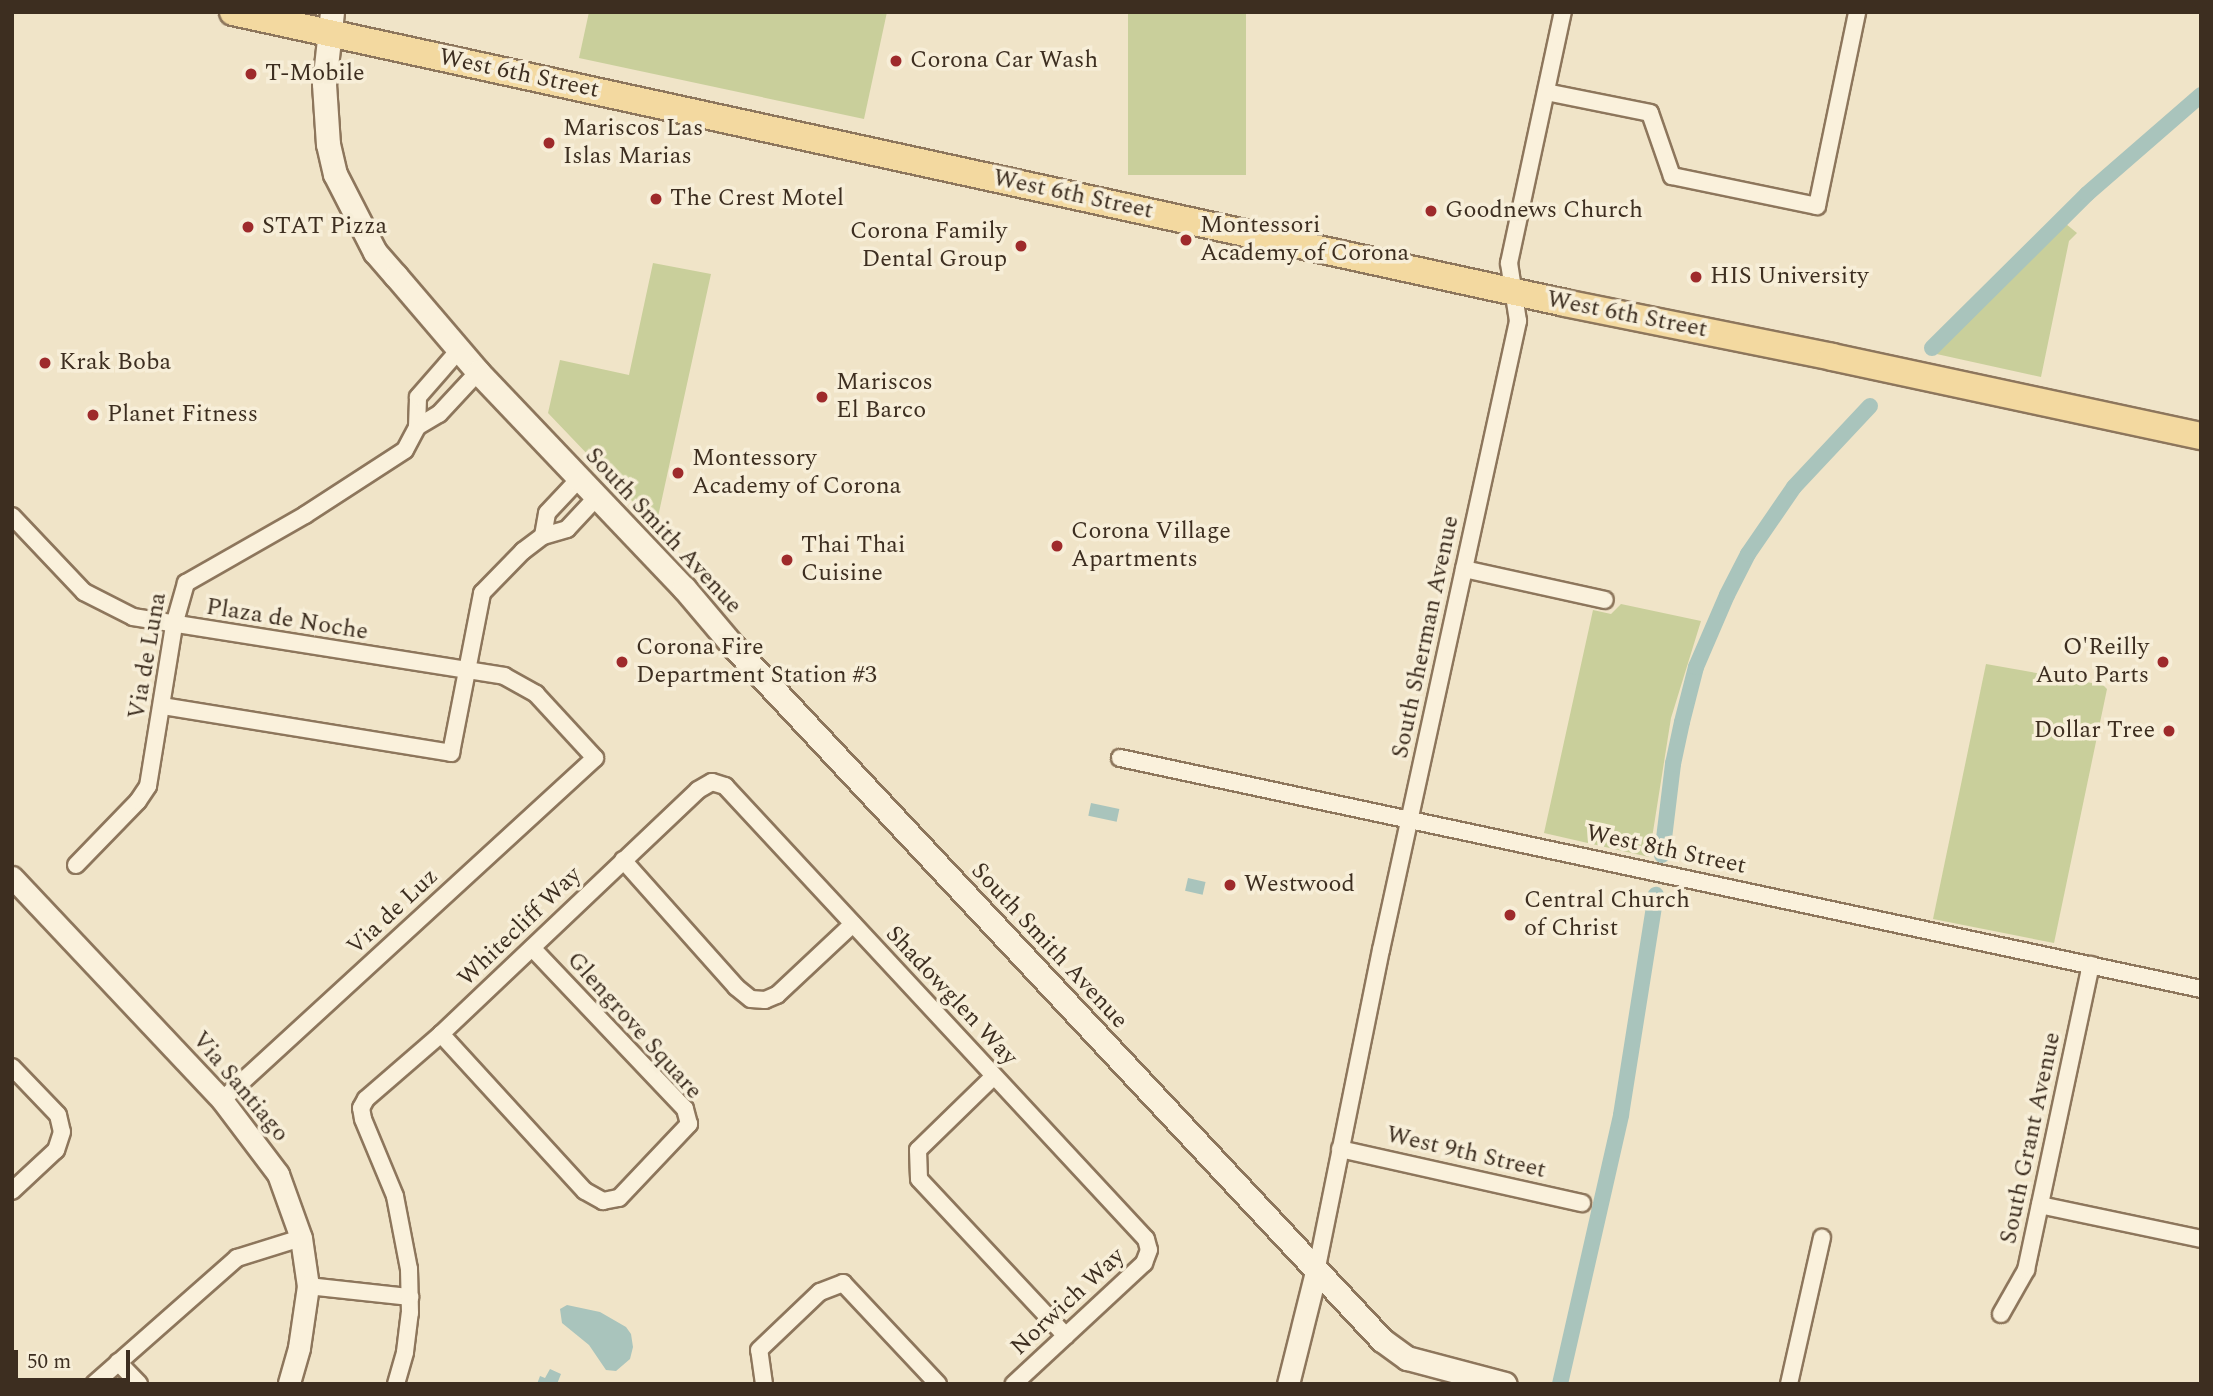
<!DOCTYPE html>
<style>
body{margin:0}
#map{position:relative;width:2213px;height:1396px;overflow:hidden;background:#f0e4c8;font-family:Spectral,serif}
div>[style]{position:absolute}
.green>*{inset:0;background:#c9cf9b;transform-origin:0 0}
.water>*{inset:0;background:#a9c4bc;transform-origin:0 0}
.canal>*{height:16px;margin:-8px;padding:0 8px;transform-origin:8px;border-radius:8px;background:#a9c4bc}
.roads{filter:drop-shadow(2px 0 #8d765c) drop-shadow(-2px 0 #8d765c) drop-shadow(0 2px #8d765c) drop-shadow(0 -2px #8d765c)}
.minor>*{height:16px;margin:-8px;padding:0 8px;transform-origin:8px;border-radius:8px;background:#faf1dc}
.tertiary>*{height:21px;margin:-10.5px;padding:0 10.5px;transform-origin:10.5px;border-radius:10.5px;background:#faf1dc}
.secondary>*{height:23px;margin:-11.5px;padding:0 11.5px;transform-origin:11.5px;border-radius:11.5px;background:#faf1dc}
.primary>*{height:26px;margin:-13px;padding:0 13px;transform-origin:13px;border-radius:13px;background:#f3d9a0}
.dots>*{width:19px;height:19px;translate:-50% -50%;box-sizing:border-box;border:4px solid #f7eed8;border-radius:50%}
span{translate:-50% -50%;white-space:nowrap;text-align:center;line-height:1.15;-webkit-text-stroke:7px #f7eed8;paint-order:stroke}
.poi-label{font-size:24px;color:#3d2e20}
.left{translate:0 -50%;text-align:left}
.right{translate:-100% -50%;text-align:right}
.street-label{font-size:24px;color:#3d2e20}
.frame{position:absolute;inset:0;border:14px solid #3d2e20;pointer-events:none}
.scale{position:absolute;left:14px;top:1350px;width:116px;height:32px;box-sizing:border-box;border:4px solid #3d2e20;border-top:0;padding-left:9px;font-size:21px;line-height:24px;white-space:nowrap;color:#3d2e20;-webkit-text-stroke:5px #f7eed8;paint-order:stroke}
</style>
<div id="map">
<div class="green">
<i style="clip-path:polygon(589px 12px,887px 12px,864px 119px,579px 58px)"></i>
<i style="left:1128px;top:12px;width:118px;height:163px"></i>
<i style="clip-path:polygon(2066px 224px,2077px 233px,2069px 241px,2041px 377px,1932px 353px)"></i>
<i style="clip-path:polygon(653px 263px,711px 274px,656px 526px,548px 413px,560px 360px,629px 375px)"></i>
<i style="clip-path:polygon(1621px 604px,1701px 621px,1671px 718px,1649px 857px,1544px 833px,1593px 610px,1611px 614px)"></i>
<i style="clip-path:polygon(1986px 664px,2103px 685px,2107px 689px,2054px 943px,1933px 919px)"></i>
</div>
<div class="water">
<i style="left:1091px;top:803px;width:29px;height:13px;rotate:12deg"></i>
<i style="left:1188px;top:878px;width:18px;height:13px;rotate:13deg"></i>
<i style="clip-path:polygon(567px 1305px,600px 1312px,626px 1327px,631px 1334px,633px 1347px,630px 1359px,616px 1371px,606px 1370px,589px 1345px,562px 1323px,560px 1309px)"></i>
<i style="clip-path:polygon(550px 1369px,561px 1374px,557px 1384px,537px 1384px,540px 1376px,545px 1378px)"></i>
</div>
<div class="canal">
<i style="left:1932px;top:348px;width:218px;rotate:-44.8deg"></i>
<i style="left:2087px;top:194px;width:151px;rotate:-41deg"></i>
<i style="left:1662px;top:855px;width:92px;rotate:-83.1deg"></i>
<i style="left:1673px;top:764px;width:43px;rotate:-77.9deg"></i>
<i style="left:1682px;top:722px;width:57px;rotate:-75.7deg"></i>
<i style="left:1696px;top:667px;width:78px;rotate:-66.7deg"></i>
<i style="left:1727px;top:595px;width:46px;rotate:-62.9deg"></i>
<i style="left:1748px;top:554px;width:81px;rotate:-55.5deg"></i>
<i style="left:1794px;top:487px;width:111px;rotate:-46.8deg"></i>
<i style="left:1560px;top:1384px;width:276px;rotate:-77.2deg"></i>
<i style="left:1621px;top:1115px;width:223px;rotate:-81deg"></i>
</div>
<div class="roads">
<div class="minor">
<i style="left:1546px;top:92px;width:106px;rotate:11.4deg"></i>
<i style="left:1650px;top:113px;width:67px;rotate:70.8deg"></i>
<i style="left:1672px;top:176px;width:148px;rotate:11.7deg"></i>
<i style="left:1817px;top:206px;width:198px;rotate:-78.3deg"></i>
<i style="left:417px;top:427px;width:26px;rotate:-31deg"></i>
<i style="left:439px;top:414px;width:57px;rotate:-47.1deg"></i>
<i style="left:12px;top:516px;width:105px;rotate:46.5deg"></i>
<i style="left:84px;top:592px;width:55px;rotate:27deg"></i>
<i style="left:133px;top:617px;width:376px;rotate:9deg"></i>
<i style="left:504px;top:676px;width:37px;rotate:29deg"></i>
<i style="left:536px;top:694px;width:87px;rotate:47.3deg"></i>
<i style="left:595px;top:758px;width:506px;rotate:137.48deg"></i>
<i style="left:543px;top:536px;width:23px;rotate:-80deg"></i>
<i style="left:547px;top:513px;width:45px;rotate:-46.8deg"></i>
<i style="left:1464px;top:569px;width:144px;rotate:12.4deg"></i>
<i style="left:162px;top:706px;width:293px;rotate:9.2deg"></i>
<i style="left:451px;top:753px;width:163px;rotate:-79deg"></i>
<i style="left:482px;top:593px;width:59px;rotate:-45.7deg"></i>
<i style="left:523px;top:551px;width:25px;rotate:-37deg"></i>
<i style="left:543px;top:536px;width:25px;rotate:-16deg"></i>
<i style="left:567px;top:529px;width:42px;rotate:-46.9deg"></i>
<i style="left:1120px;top:758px;width:1105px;rotate:12.06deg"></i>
<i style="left:623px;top:860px;width:170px;rotate:48.3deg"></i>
<i style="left:736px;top:987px;width:19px;rotate:39deg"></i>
<i style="left:751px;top:999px;width:14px;rotate:4deg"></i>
<i style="left:765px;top:1000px;width:13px;rotate:-23deg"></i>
<i style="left:777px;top:995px;width:104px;rotate:-43.1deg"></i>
<i style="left:76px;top:865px;width:89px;rotate:-45.9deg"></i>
<i style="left:138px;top:801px;width:18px;rotate:-56deg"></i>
<i style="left:148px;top:786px;width:163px;rotate:-80.8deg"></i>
<i style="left:174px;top:625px;width:44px;rotate:-74.1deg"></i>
<i style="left:186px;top:583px;width:137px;rotate:-29.7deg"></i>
<i style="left:305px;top:515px;width:119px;rotate:-33deg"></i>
<i style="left:405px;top:450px;width:26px;rotate:-62deg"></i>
<i style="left:417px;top:427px;width:30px;rotate:-88deg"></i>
<i style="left:418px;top:397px;width:62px;rotate:-48.9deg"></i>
<i style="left:441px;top:1034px;width:213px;rotate:47.5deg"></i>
<i style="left:585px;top:1191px;width:21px;rotate:29deg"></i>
<i style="left:603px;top:1201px;width:16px;rotate:-11deg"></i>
<i style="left:619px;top:1198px;width:102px;rotate:-46.6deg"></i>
<i style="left:689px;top:1124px;width:16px;rotate:-105deg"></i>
<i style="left:685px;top:1109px;width:222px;rotate:-133.5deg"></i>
<i style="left:12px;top:1067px;width:66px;rotate:46.2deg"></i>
<i style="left:58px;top:1115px;width:17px;rotate:77deg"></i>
<i style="left:62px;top:1132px;width:19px;rotate:108deg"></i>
<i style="left:56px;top:1150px;width:60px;rotate:137deg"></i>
<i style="left:994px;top:1076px;width:106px;rotate:135.8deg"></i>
<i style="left:918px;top:1150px;width:29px;rotate:88deg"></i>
<i style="left:919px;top:1179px;width:215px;rotate:46.9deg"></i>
<i style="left:1340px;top:1149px;width:248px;rotate:12.6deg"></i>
<i style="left:2040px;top:1205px;width:165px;rotate:11.9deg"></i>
<i style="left:1316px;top:1272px;width:328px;rotate:-78.6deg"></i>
<i style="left:1381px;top:950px;width:644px;rotate:-77.71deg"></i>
<i style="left:1518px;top:321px;width:59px;rotate:-98.8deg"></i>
<i style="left:1509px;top:263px;width:257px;rotate:-77.9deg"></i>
<i style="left:308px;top:1286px;width:103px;rotate:6.2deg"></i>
<i style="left:2001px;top:1314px;width:51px;rotate:-60.4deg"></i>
<i style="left:2026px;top:1270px;width:312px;rotate:-78deg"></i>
<i style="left:118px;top:1362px;width:30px;rotate:46deg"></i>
<i style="left:94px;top:1384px;width:191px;rotate:-41.4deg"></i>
<i style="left:237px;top:1258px;width:67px;rotate:-17.4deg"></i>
<i style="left:396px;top:1384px;width:33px;rotate:-74deg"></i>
<i style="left:405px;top:1352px;width:39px;rotate:-83deg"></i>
<i style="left:410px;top:1313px;width:44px;rotate:-91.3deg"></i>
<i style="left:409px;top:1269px;width:74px;rotate:-100.9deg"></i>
<i style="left:395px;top:1196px;width:83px;rotate:-112.6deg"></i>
<i style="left:363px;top:1119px;width:11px;rotate:-100deg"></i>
<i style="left:361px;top:1108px;width:10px;rotate:-61deg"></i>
<i style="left:366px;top:1099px;width:99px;rotate:-40.9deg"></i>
<i style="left:441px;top:1034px;width:354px;rotate:-43.5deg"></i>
<i style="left:698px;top:790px;width:16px;rotate:-30deg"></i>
<i style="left:712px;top:782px;width:14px;rotate:17deg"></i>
<i style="left:725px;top:786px;width:618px;rotate:47.1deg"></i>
<i style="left:1146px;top:1239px;width:11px;rotate:75deg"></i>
<i style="left:1149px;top:1250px;width:14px;rotate:111deg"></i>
<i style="left:1144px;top:1263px;width:178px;rotate:137.1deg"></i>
<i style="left:764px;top:1384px;width:34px;rotate:-98deg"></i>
<i style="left:759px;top:1350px;width:84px;rotate:-43.6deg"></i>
<i style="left:820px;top:1292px;width:25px;rotate:-21deg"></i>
<i style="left:843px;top:1283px;width:139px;rotate:46.8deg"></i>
<i style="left:1789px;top:1384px;width:150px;rotate:-77.3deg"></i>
</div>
<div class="tertiary">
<i style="left:12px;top:877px;width:306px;rotate:46.7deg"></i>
<i style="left:222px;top:1100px;width:93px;rotate:52.9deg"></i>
<i style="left:278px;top:1174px;width:68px;rotate:70.2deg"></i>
<i style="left:301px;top:1238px;width:49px;rotate:81.7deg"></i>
<i style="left:308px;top:1286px;width:63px;rotate:98.3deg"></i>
<i style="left:299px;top:1348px;width:37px;rotate:106deg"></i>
<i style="left:1288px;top:1384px;width:115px;rotate:-76deg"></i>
</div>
<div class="secondary">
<i style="left:332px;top:12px;width:72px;rotate:96.3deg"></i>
<i style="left:324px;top:84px;width:60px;rotate:86.2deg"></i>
<i style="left:328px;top:144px;width:31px;rotate:77deg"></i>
<i style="left:335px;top:174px;width:88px;rotate:62.9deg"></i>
<i style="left:375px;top:252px;width:32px;rotate:49deg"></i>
<i style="left:396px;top:276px;width:126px;rotate:49.5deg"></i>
<i style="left:478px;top:372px;width:298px;rotate:46.4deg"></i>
<i style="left:684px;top:588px;width:76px;rotate:49.8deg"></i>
<i style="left:733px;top:646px;width:950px;rotate:46.92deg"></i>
<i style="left:1382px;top:1340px;width:31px;rotate:36deg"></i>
<i style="left:1407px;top:1358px;width:101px;rotate:14.9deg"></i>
</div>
<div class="primary">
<i style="left:233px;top:12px;width:1363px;rotate:12.32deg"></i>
<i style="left:1565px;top:303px;width:272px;rotate:11.4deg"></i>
<i style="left:1832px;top:357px;width:377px;rotate:12.1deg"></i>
</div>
</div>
<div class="dots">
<i style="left:896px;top:61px;background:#9e2a2b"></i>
<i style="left:251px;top:74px;background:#9e2a2b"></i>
<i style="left:549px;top:143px;background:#9e2a2b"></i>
<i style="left:656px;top:199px;background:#9e2a2b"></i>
<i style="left:1431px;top:211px;background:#9e2a2b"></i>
<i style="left:248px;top:227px;background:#9e2a2b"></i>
<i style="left:1186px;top:240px;background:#9e2a2b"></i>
<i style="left:1021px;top:246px;background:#9e2a2b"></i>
<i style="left:1696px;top:277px;background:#9e2a2b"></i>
<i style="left:45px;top:363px;background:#9e2a2b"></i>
<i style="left:822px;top:397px;background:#9e2a2b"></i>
<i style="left:93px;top:415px;background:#9e2a2b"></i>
<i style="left:678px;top:473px;background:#9e2a2b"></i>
<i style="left:1057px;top:546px;background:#9e2a2b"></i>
<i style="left:787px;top:560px;background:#9e2a2b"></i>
<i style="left:622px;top:662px;background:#9e2a2b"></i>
<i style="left:2163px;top:662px;background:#9e2a2b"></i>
<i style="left:2169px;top:731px;background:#9e2a2b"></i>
<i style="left:1230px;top:885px;background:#9e2a2b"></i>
<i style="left:1510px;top:915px;background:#9e2a2b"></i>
</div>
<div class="poi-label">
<span class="left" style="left:910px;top:61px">Corona Car Wash</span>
<span class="left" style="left:265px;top:74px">T-Mobile</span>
<span class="left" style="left:563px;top:143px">Mariscos Las<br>Islas Marias</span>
<span class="left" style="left:670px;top:199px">The Crest Motel</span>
<span class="left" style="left:1445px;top:211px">Goodnews Church</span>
<span class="left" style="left:1200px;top:240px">Montessori<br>Academy of Corona</span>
<span class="left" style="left:262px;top:227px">STAT Pizza</span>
<span class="right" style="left:1007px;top:246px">Corona Family<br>Dental Group</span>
<span class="left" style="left:1710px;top:277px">HIS University</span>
<span class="left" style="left:59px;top:363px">Krak Boba</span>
<span class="left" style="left:836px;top:397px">Mariscos<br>El Barco</span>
<span class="left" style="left:107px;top:415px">Planet Fitness</span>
<span class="left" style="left:692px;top:473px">Montessory<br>Academy of Corona</span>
<span class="left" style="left:1071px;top:546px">Corona Village<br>Apartments</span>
<span class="left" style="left:801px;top:560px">Thai Thai<br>Cuisine</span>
<span class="left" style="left:636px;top:662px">Corona Fire<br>Department Station #3</span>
<span class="right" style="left:2149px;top:662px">O'Reilly<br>Auto Parts</span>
<span class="right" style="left:2155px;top:731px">Dollar Tree</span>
<span class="left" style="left:1244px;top:885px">Westwood</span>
<span class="left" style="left:1524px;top:915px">Central Church<br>of Christ</span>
</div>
<div class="street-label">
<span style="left:519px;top:74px;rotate:12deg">West 6th Street</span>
<span style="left:1073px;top:195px;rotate:12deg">West 6th Street</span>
<span style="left:1627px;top:315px;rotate:11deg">West 6th Street</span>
<span style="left:663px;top:531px;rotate:47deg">South Smith Avenue</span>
<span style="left:287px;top:620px;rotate:9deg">Plaza de Noche</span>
<span style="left:1426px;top:637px;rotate:-78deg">South Sherman Avenue</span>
<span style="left:148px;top:656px;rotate:-80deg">Via de Luna</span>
<span style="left:1666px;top:850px;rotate:12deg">West 8th Street</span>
<span style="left:393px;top:912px;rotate:-43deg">Via de Luz</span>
<span style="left:520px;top:927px;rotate:-44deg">Whitecliff Way</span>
<span style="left:1049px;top:946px;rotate:47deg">South Smith Avenue</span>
<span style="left:951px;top:996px;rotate:47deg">Shadowglen Way</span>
<span style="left:634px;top:1026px;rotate:48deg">Glengrove Square</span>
<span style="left:240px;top:1087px;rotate:50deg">Via Santiago</span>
<span style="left:2031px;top:1138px;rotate:-78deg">South Grant Avenue</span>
<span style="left:1466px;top:1153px;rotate:13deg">West 9th Street</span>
<span style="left:1068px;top:1302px;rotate:-43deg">Norwich Way</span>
</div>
<div class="frame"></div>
<div class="scale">50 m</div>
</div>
